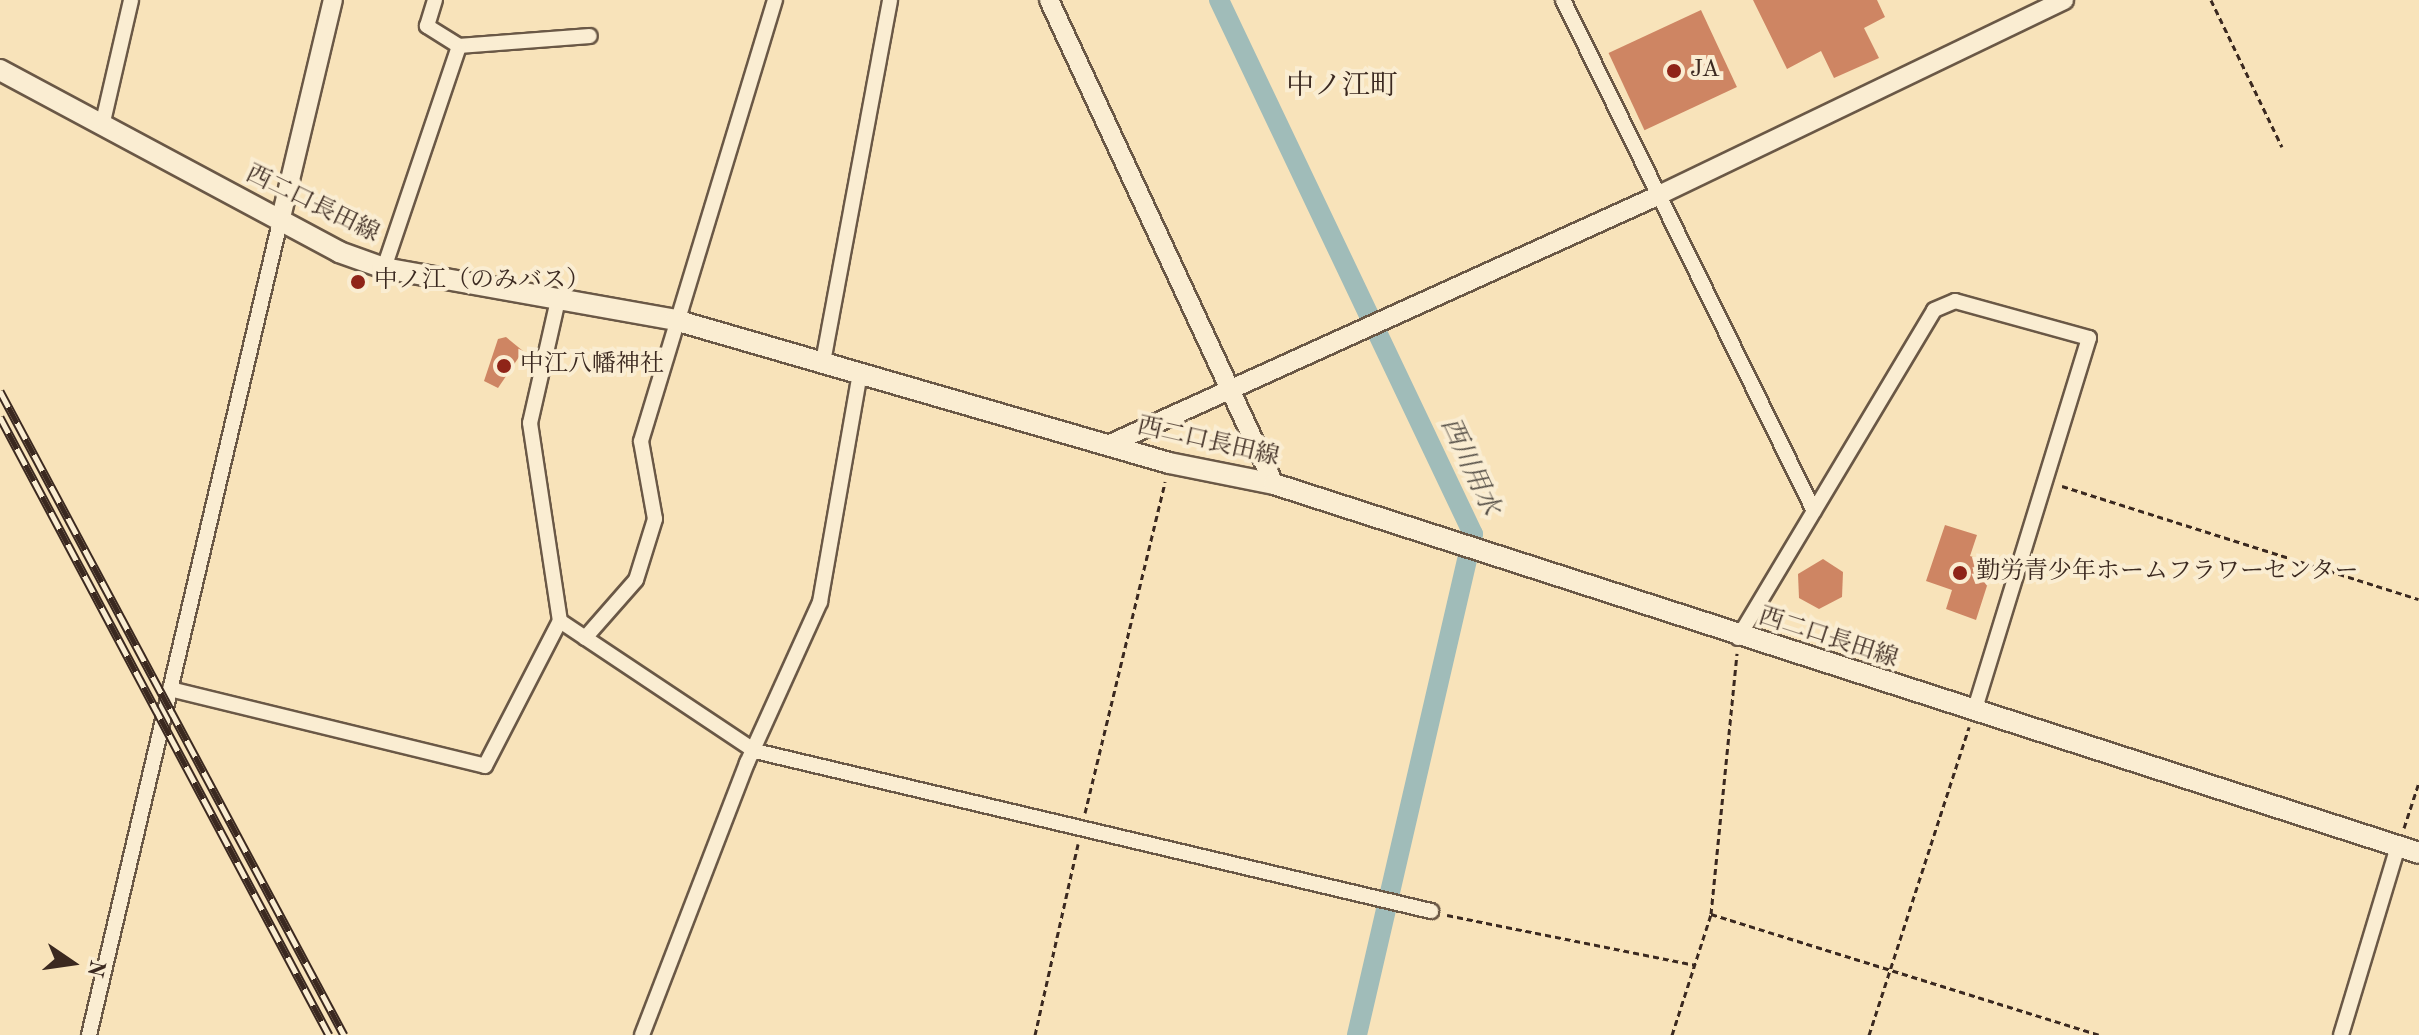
<!DOCTYPE html>
<meta charset="utf-8">
<style>
body{margin:0}
#map{position:relative;width:2419px;height:1035px;overflow:hidden;background:#f8e3ba;font-family:"Old Standard TT","Noto Serif JP",serif}
div>[style]{position:absolute}
.canal>*{height:20px;margin:-10px;padding:0 10px;transform-origin:10px;border-radius:10px;background:#a0bcb9}
.building>*{inset:0;background:#ce8563;transform-origin:0 0}
.path>*{height:3px;margin-top:-1.5px;transform-origin:0;background:repeating-linear-gradient(90deg,#3b2920 0 6px,transparent 0 10px)}
.roads{filter:drop-shadow(2px 0 #6a5846) drop-shadow(-2px 0 #6a5846) drop-shadow(0 2px #6a5846) drop-shadow(0 -2px #6a5846)}
.minor>*{height:14px;margin:-7px;padding:0 7px;transform-origin:7px;border-radius:7px;background:#faedd2}
.tertiary>*{height:18px;margin:-9px;padding:0 9px;transform-origin:9px;border-radius:9px;background:#faedd2}
.secondary>*{height:20px;margin:-10px;padding:0 10px;transform-origin:10px;border-radius:10px;background:#faedd2}
.rail>*{height:9px;margin-top:-4.5px;transform-origin:0;background:repeating-linear-gradient(90deg,#faedd2 0 18px,#3b2920 0 36px);box-sizing:border-box;border-block:2px solid #3b2920}
.dots>*{width:22px;height:22px;translate:-50% -50%;box-sizing:border-box;border:4px solid #faedd2;border-radius:50%}
span{translate:-50% -50%;white-space:nowrap;text-align:center;line-height:1.15;-webkit-text-stroke:8px #faedd2;paint-order:stroke}
.poi-label{font-size:24px;color:#3b2920}
.left{translate:0 -50%;text-align:left}
.street-label{font-size:24px;color:#3b2920}
.water-label{font-size:26px;color:#544e46;font-style:italic}
.quarter-label{font-size:28px;color:#3b2920}
.north{position:absolute;left:32px;top:923px;width:80px;height:80px;-webkit-text-stroke:6px #faedd2;paint-order:stroke;rotate:103deg;font-size:22px;font-weight:700;line-height:32px;text-align:center;color:#3b2920}
.north::after{content:'';display:block;margin:auto;width:28px;height:36px;background:#3b2920;clip-path:polygon(50% 0,100% 100%,50% 72%,0 100%)}
</style>
<div id="map">
<div class="canal">
<i style="left:1219px;top:0;width:591px;rotate:64.56deg"></i>
<i style="left:1473px;top:534px;width:514px;rotate:103.04deg"></i>
</div>
<div class="building">
<i style="clip-path:polygon(1753px 0,1877px 0,1885px 17px,1864px 28px,1879px 58px,1834px 78px,1821px 51px,1787px 69px)"></i>
<i style="left:1701px;top:10px;width:85px;height:102px;rotate:65deg"></i>
<i style="clip-path:polygon(506px 337px,523px 351px,498px 388px,484px 381px,498px 339px)"></i>
<i style="clip-path:polygon(1945px 525px,1977px 535px,1970px 556px,1994px 564px,1976px 620px,1946px 609px,1952px 590px,1926px 581px)"></i>
<i style="clip-path:polygon(1823px 559px,1843px 572px,1842px 597px,1819px 609px,1799px 598px,1798px 574px)"></i>
</div>
<div class="path">
<i style="left:2211px;top:0;width:163px;rotate:64.2deg"></i>
<i style="left:2062px;top:486px;width:374px;rotate:17.6deg"></i>
<i style="left:1085px;top:813px;width:341px;rotate:-76.4deg"></i>
<i style="left:2404px;top:828px;width:48px;rotate:-71.9deg"></i>
<i style="left:1711px;top:914px;width:406px;rotate:17.3deg"></i>
<i style="left:1447px;top:915px;width:252px;rotate:11.4deg"></i>
<i style="left:1035px;top:1035px;width:196px;rotate:-77.3deg"></i>
<i style="left:1672px;top:1035px;width:127px;rotate:-72.1deg"></i>
<i style="left:1711px;top:914px;width:262px;rotate:-84.3deg"></i>
<i style="left:1869px;top:1035px;width:324px;rotate:-72deg"></i>
</div>
<div class="roads">
<div class="minor">
<i style="left:1563px;top:0;width:569px;rotate:63.84deg"></i>
<i style="left:459px;top:46px;width:131px;rotate:-4.4deg"></i>
<i style="left:102px;top:126px;width:129px;rotate:-77deg"></i>
<i style="left:384px;top:268px;width:234px;rotate:-71.3deg"></i>
<i style="left:459px;top:46px;width:38px;rotate:-148deg"></i>
<i style="left:427px;top:26px;width:27px;rotate:-73deg"></i>
<i style="left:558px;top:300px;width:126px;rotate:102.8deg"></i>
<i style="left:530px;top:423px;width:200px;rotate:81.4deg"></i>
<i style="left:823px;top:362px;width:368px;rotate:-79.5deg"></i>
<i style="left:585px;top:638px;width:77px;rotate:-48.7deg"></i>
<i style="left:636px;top:580px;width:64px;rotate:-72.7deg"></i>
<i style="left:655px;top:519px;width:79px;rotate:-100.2deg"></i>
<i style="left:641px;top:441px;width:461px;rotate:-73.1deg"></i>
<i style="left:1738px;top:638px;width:382px;rotate:-59.1deg"></i>
<i style="left:1934px;top:310px;width:23px;rotate:-23deg"></i>
<i style="left:1955px;top:301px;width:139px;rotate:15.4deg"></i>
<i style="left:2089px;top:338px;width:391px;rotate:107.1deg"></i>
<i style="left:170px;top:689px;width:324px;rotate:13.7deg"></i>
<i style="left:485px;top:766px;width:163px;rotate:-62.7deg"></i>
<i style="left:560px;top:621px;width:234px;rotate:33.7deg"></i>
<i style="left:755px;top:751px;width:695px;rotate:13.32deg"></i>
<i style="left:89px;top:1035px;width:835px;rotate:-76.78deg"></i>
<i style="left:642px;top:1035px;width:292px;rotate:-68.9deg"></i>
<i style="left:747px;top:763px;width:177px;rotate:-65.6deg"></i>
<i style="left:820px;top:602px;width:227px;rotate:-80.1deg"></i>
<i style="left:2341px;top:1035px;width:197px;rotate:-73.2deg"></i>
</div>
<div class="tertiary">
<i style="left:1049px;top:0;width:534px;rotate:65.07deg"></i>
<i style="left:280px;top:222px;width:228px;rotate:-76.6deg"></i>
<i style="left:1108px;top:445px;width:601px;rotate:-24.39deg"></i>
<i style="left:1655px;top:197px;width:454px;rotate:-25.7deg"></i>
</div>
<div class="secondary">
<i style="left:0;top:70px;width:385px;rotate:28.2deg"></i>
<i style="left:339px;top:252px;width:48px;rotate:19.6deg"></i>
<i style="left:384px;top:268px;width:296px;rotate:10.1deg"></i>
<i style="left:675px;top:320px;width:514px;rotate:16.14deg"></i>
<i style="left:1169px;top:463px;width:107px;rotate:11.3deg"></i>
<i style="left:1274px;top:484px;width:1203px;rotate:17.86deg"></i>
</div>
</div>
<div class="rail">
<i style="left:0;top:391px;width:730px;rotate:61.89deg"></i>
<i style="left:0;top:417px;width:700px;rotate:61.97deg"></i>
</div>
<div class="dots">
<i style="left:1674px;top:71px;background:#8f2418"></i>
<i style="left:358px;top:282px;background:#8f2418"></i>
<i style="left:504px;top:366px;background:#8f2418"></i>
<i style="left:1960px;top:573px;background:#8f2418"></i>
</div>
<div class="poi-label">
<span class="left" style="left:1690px;top:71px">JA</span>
<span class="left" style="left:374px;top:282px">中ノ江（のみバス）</span>
<span class="left" style="left:520px;top:366px">中江八幡神社</span>
<span class="left" style="left:1976px;top:573px">勤労青少年ホームフラワーセンター</span>
</div>
<div class="street-label">
<span style="left:312px;top:205px;rotate:26deg">西二口長田線</span>
<span style="left:1208px;top:443px;rotate:13deg">西二口長田線</span>
<span style="left:1828px;top:639px;rotate:18deg">西二口長田線</span>
</div>
<div class="water-label">
<span style="left:1469px;top:467px;rotate:65deg">西川用水</span>
</div>
<div class="quarter-label">
<span style="left:1342px;top:87px">中ノ江町</span>
</div>
<div class="north">N</div>
</div>
